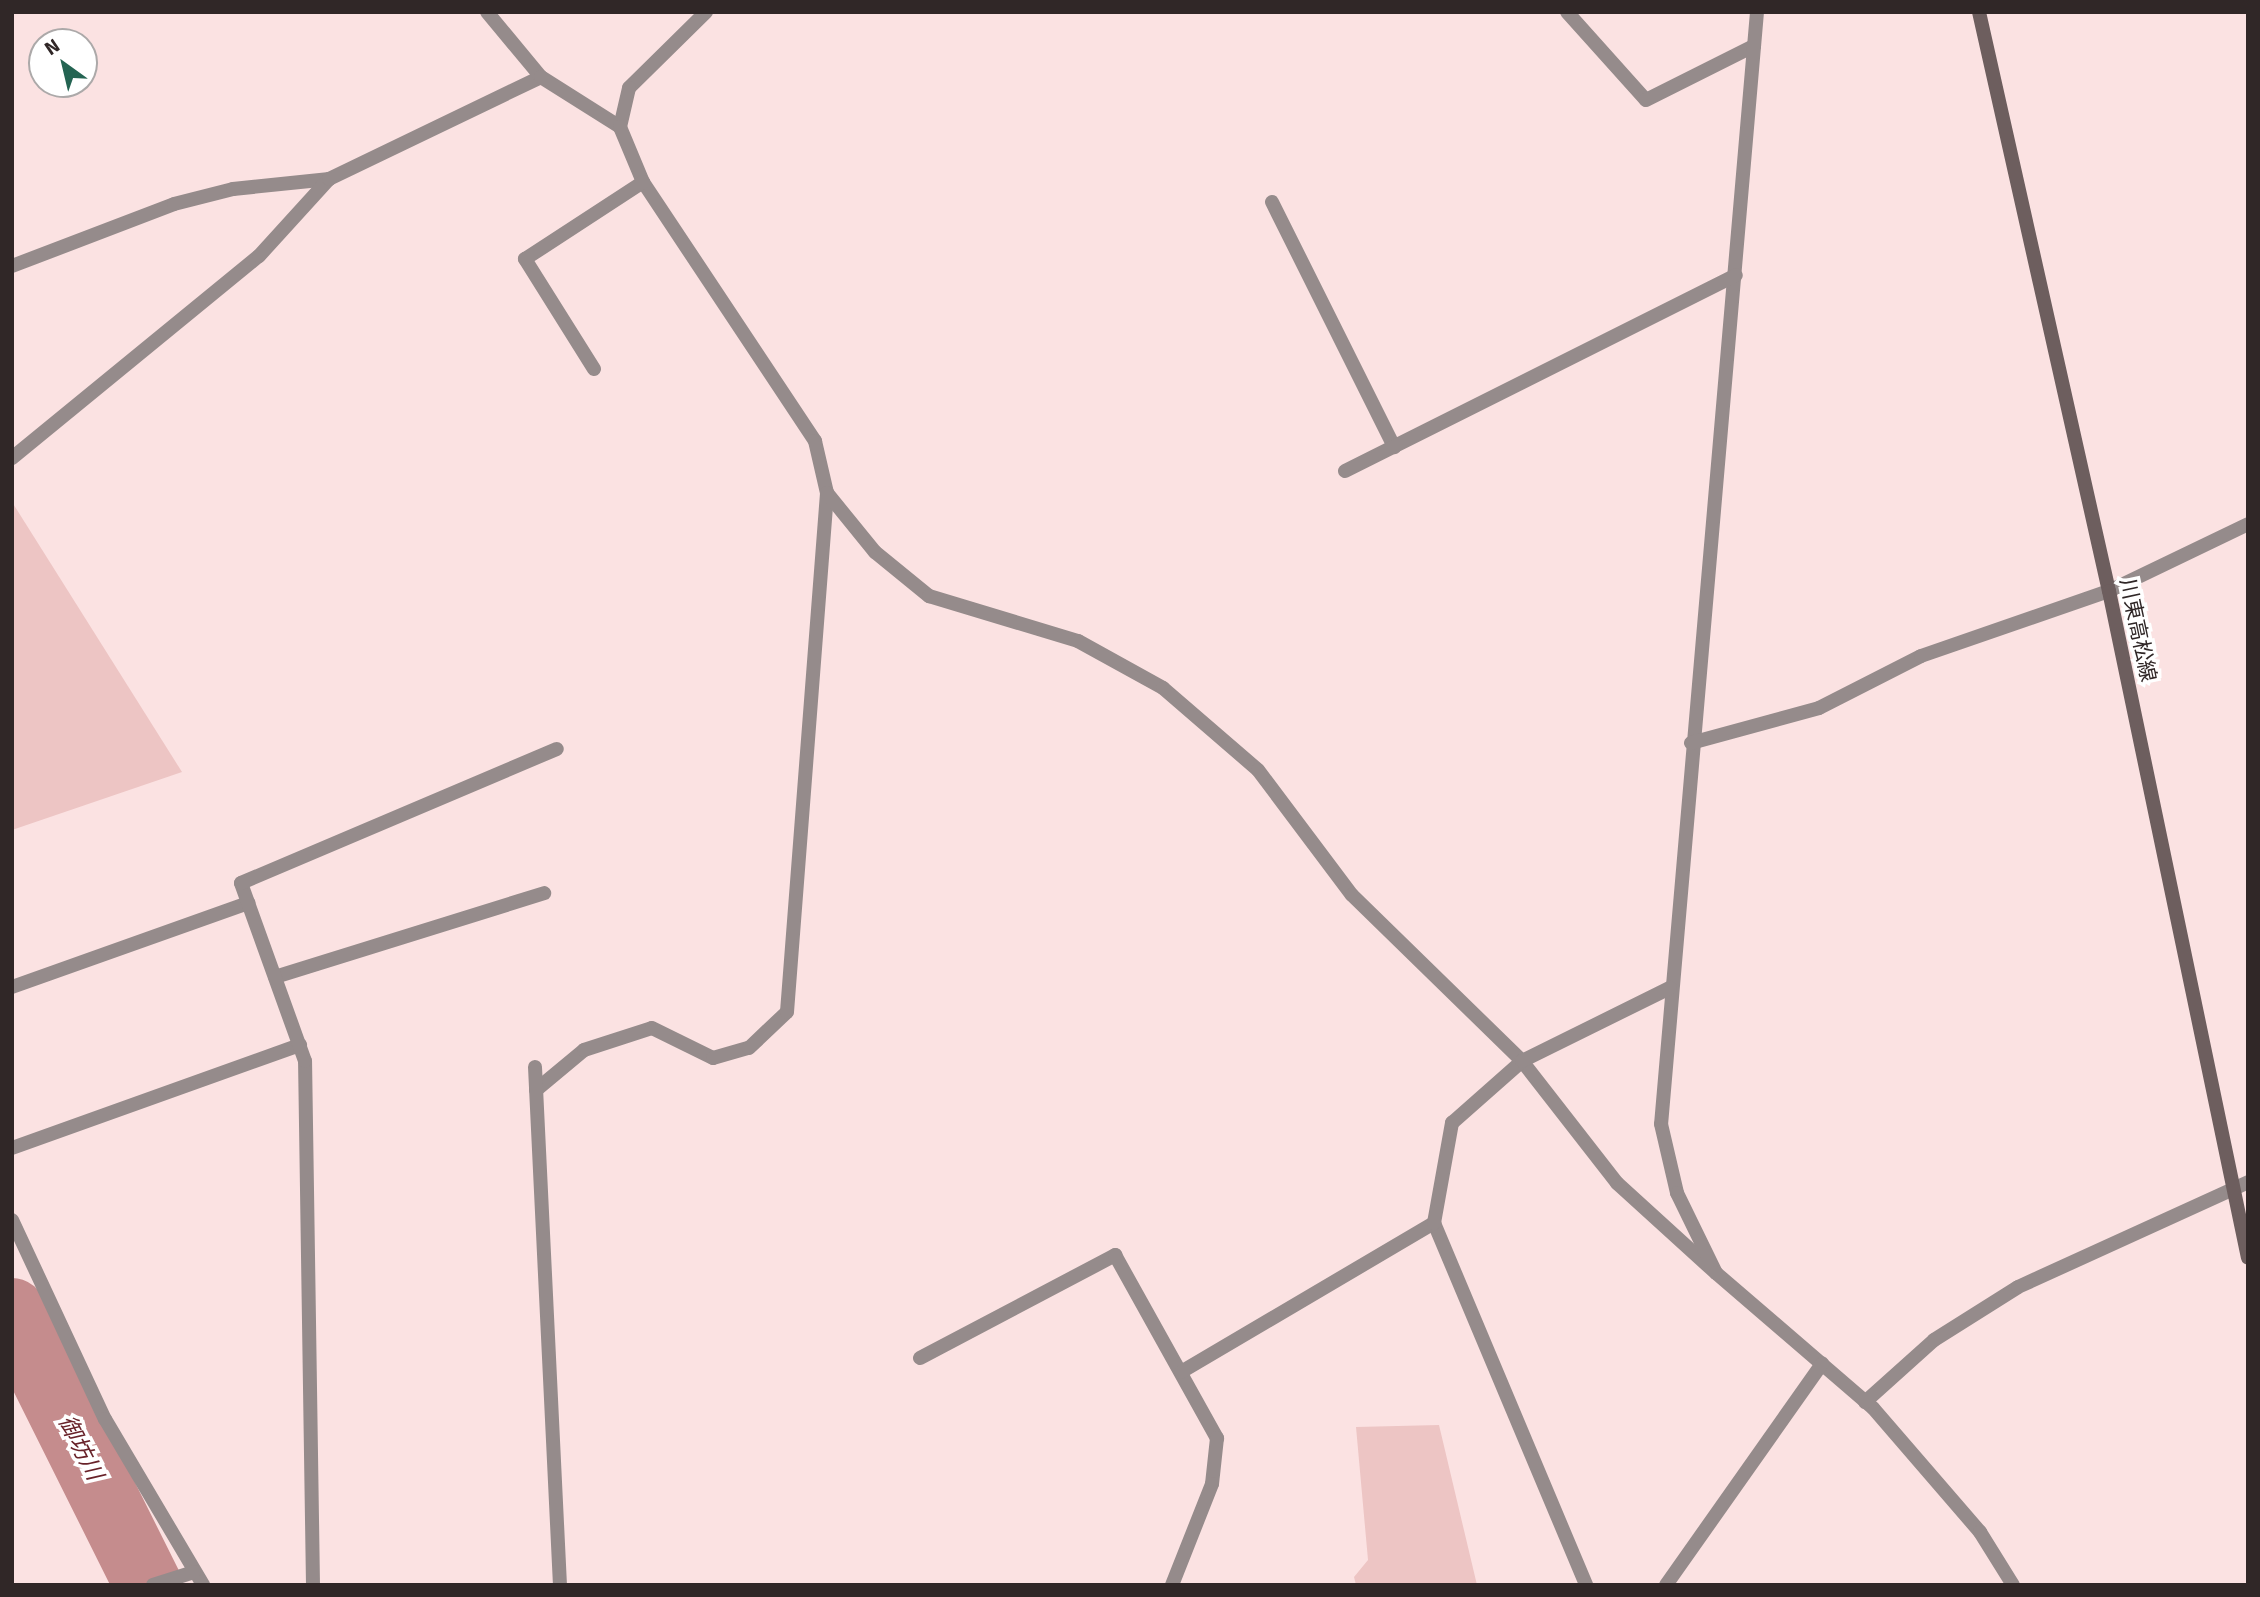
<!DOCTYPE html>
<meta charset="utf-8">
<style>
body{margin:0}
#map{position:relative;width:2260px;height:1597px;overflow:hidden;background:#fbe2e2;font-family:Signika,"Noto Sans JP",sans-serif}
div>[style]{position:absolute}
.green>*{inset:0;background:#edc5c4}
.river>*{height:68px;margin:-34px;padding:0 34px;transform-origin:34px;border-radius:34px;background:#c58c8d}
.lane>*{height:14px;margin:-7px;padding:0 7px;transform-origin:7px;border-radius:7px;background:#958b8b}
.street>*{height:14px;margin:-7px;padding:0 7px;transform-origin:7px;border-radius:7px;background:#958b8b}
.secondary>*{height:14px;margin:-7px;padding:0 7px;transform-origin:7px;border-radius:7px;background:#6d5e5e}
span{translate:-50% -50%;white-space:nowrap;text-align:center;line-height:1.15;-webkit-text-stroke:7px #fff;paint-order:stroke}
.street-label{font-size:21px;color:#302727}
.water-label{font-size:23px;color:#682229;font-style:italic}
.frame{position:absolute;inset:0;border:14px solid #302727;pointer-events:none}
.north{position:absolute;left:28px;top:28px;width:70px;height:70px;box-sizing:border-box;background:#fff;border:2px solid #aca9a9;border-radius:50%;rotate:326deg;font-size:19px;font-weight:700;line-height:28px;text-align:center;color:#302727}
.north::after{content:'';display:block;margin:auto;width:24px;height:32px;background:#246452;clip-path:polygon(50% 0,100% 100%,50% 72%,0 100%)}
</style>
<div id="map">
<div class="green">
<i style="clip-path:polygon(12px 502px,182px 772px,12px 830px)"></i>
<i style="clip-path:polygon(1439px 1425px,1477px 1585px,1356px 1585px,1354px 1577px,1368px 1560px,1356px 1427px)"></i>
</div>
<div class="river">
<i style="left:12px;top:1312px;width:305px;rotate:63.5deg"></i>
</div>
<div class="lane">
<i style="left:12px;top:266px;width:173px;rotate:-20.9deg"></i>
<i style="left:174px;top:204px;width:61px;rotate:-14.3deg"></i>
<i style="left:233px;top:189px;width:97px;rotate:-5.9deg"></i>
<i style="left:12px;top:458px;width:319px;rotate:-39.3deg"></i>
<i style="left:259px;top:256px;width:104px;rotate:-47.7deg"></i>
<i style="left:329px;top:179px;width:235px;rotate:-25.7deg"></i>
<i style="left:536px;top:1090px;width:62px;rotate:-39.8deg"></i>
<i style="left:584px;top:1050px;width:71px;rotate:-17.9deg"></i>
<i style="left:652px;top:1028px;width:68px;rotate:26.2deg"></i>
<i style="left:713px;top:1058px;width:37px;rotate:-16deg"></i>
<i style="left:749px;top:1048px;width:52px;rotate:-43.5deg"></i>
<i style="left:787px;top:1012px;width:521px;rotate:-85.59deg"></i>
</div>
<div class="street">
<i style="left:487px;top:12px;width:85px;rotate:50.3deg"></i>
<i style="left:541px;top:77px;width:93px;rotate:32.3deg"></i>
<i style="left:706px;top:12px;width:108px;rotate:135.4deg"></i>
<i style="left:629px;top:88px;width:40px;rotate:103deg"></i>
<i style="left:620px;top:127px;width:60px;rotate:67.3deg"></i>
<i style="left:643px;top:182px;width:311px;rotate:56.4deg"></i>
<i style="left:815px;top:441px;width:53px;rotate:77deg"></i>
<i style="left:827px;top:493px;width:76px;rotate:50.9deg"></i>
<i style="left:875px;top:552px;width:70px;rotate:39.2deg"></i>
<i style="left:929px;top:596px;width:156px;rotate:16.8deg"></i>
<i style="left:1078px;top:641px;width:97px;rotate:28.9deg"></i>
<i style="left:1163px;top:688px;width:125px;rotate:40.8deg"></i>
<i style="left:1258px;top:770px;width:156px;rotate:53.1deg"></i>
<i style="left:1352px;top:895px;width:238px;rotate:44.3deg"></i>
<i style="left:1522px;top:1061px;width:155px;rotate:52.1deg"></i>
<i style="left:1617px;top:1183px;width:134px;rotate:42.3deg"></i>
<i style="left:1567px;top:12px;width:118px;rotate:48.1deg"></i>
<i style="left:1646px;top:100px;width:121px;rotate:-26.6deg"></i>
<i style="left:1757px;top:12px;width:1116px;rotate:94.93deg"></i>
<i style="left:1661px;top:1124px;width:71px;rotate:76.9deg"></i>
<i style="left:1677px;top:1193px;width:89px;rotate:64deg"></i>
<i style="left:1716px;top:1273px;width:207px;rotate:40.7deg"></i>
<i style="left:1873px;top:1408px;width:164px;rotate:49.2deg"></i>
<i style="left:1980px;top:1532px;width:62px;rotate:58.1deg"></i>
<i style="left:1272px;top:202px;width:274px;rotate:63.5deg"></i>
<i style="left:594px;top:369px;width:130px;rotate:-122.1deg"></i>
<i style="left:525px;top:259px;width:141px;rotate:-33.1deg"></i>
<i style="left:1345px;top:471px;width:437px;rotate:-26.6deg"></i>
<i style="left:1691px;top:743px;width:133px;rotate:-15.3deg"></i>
<i style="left:1819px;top:708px;width:114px;rotate:-27deg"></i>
<i style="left:1921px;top:656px;width:199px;rotate:-19.1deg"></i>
<i style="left:2109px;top:591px;width:154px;rotate:-25.7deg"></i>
<i style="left:275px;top:977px;width:282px;rotate:-17.3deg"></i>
<i style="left:12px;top:987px;width:251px;rotate:-19.6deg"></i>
<i style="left:535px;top:1067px;width:519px;rotate:87.24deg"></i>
<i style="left:12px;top:1148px;width:306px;rotate:-19.7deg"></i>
<i style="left:12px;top:1220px;width:220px;rotate:65deg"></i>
<i style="left:105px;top:1419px;width:193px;rotate:59.4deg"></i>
<i style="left:1434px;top:1223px;width:393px;rotate:67.2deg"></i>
<i style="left:920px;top:1358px;width:221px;rotate:-27.8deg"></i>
<i style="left:1115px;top:1255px;width:210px;rotate:60.9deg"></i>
<i style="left:1217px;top:1438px;width:46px;rotate:96.2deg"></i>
<i style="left:1212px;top:1484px;width:109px;rotate:111.6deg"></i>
<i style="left:1181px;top:1372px;width:294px;rotate:-30.5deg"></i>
<i style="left:1434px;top:1223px;width:102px;rotate:-79.8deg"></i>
<i style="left:1452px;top:1123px;width:94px;rotate:-41.5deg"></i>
<i style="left:1522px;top:1061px;width:165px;rotate:-26.3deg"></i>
<i style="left:1865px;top:1402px;width:93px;rotate:-41.9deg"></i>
<i style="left:1934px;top:1340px;width:99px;rotate:-32.2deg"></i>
<i style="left:2018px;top:1287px;width:253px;rotate:-24.5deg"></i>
<i style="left:153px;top:1585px;width:43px;rotate:-17.6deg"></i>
<i style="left:313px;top:1585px;width:524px;rotate:-90.87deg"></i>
<i style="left:305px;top:1061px;width:189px;rotate:-109.8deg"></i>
<i style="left:241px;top:883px;width:343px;rotate:-23deg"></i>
<i style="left:1666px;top:1585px;width:271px;rotate:-54.8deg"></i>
</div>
<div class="secondary">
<i style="left:1979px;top:12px;width:593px;rotate:77.35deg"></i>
<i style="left:2109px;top:591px;width:681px;rotate:78.23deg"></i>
</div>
<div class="street-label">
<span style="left:2138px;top:630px;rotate:78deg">川東高松線</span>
</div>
<div class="water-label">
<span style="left:80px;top:1448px;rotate:63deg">御坊川</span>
</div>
<div class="frame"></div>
<div class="north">N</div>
</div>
